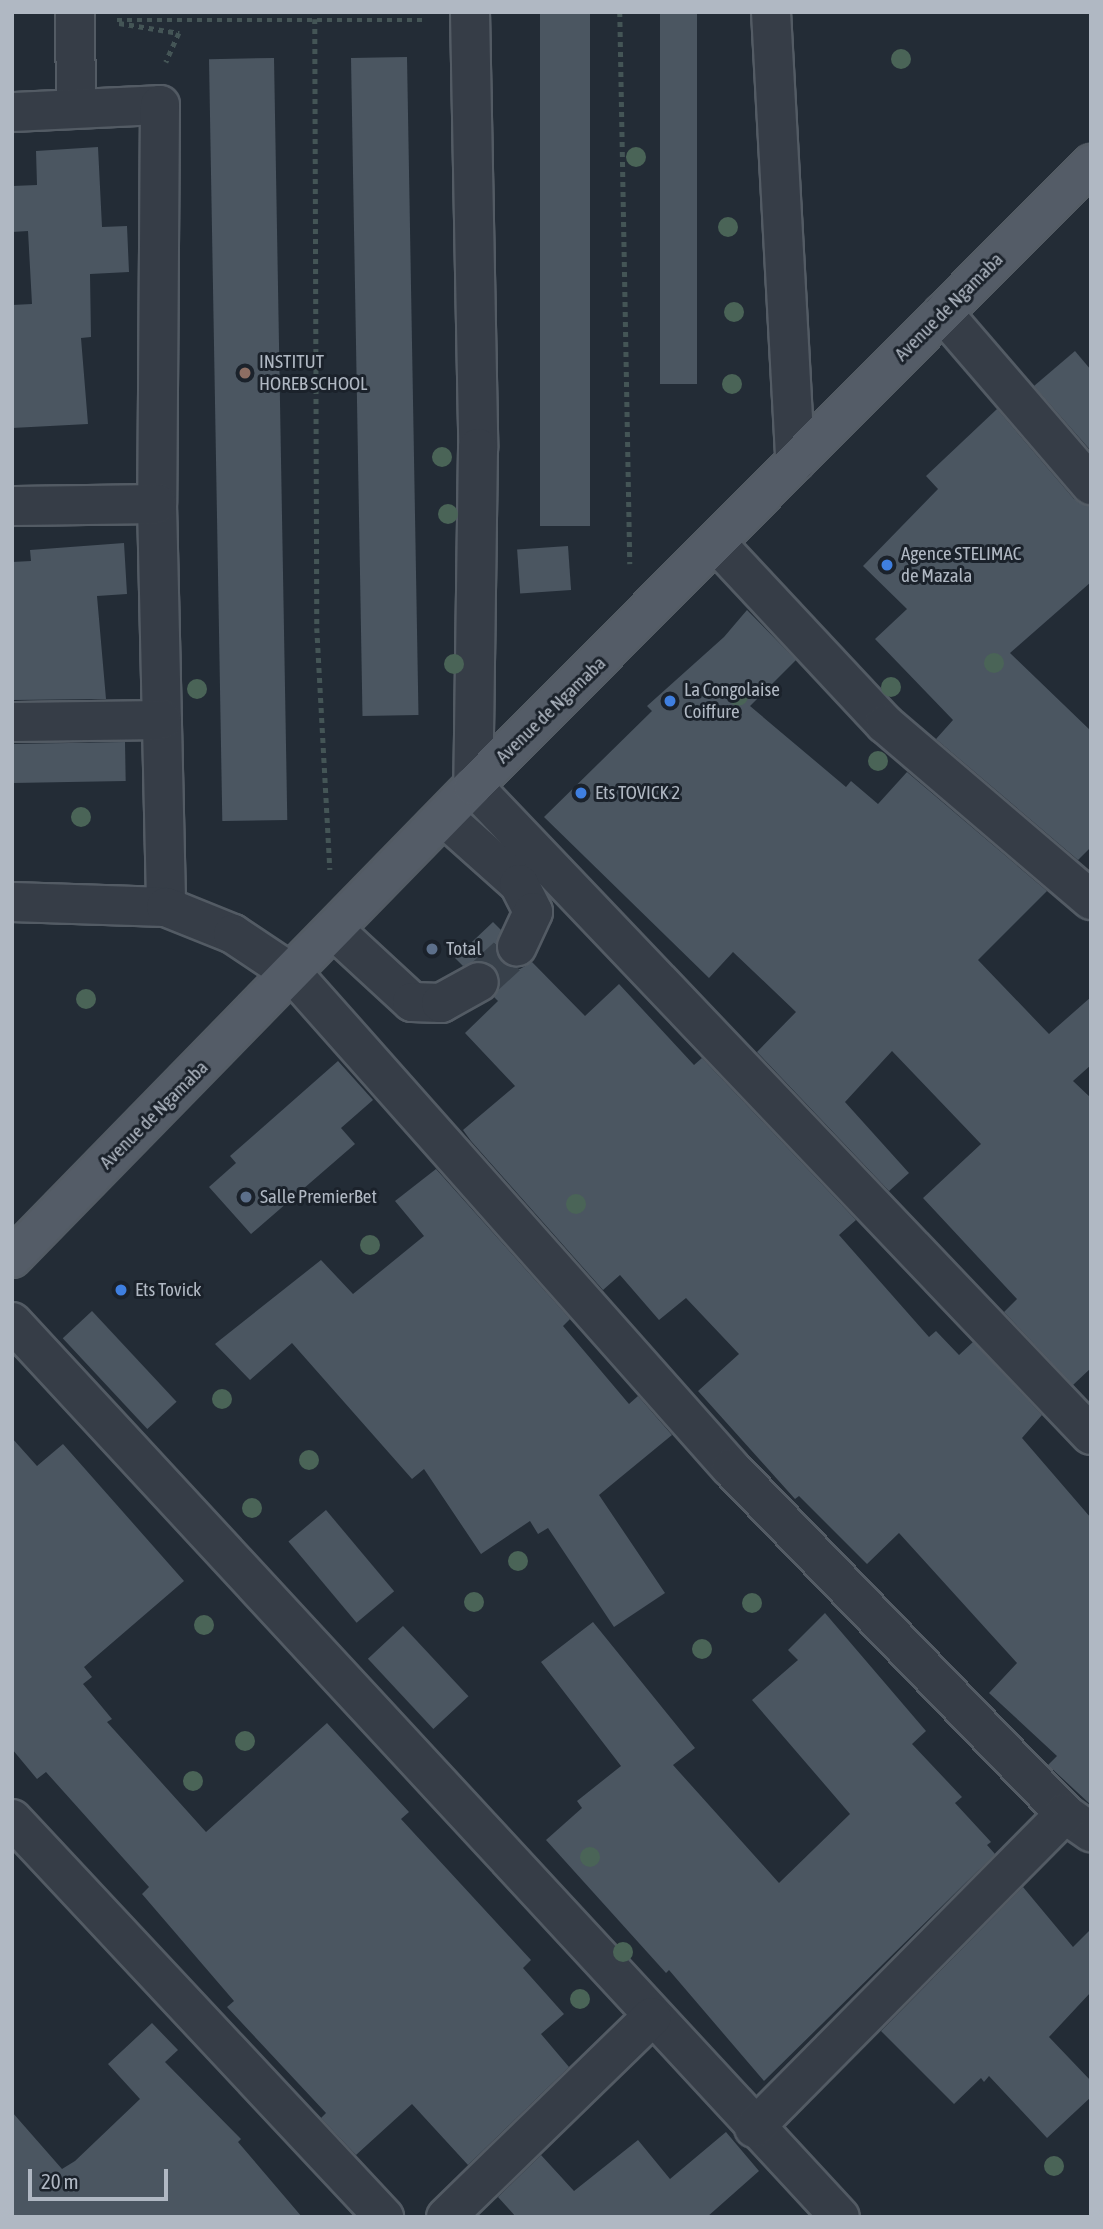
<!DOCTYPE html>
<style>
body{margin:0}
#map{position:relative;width:1103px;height:2229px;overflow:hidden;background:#232c36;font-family:"Asap Condensed",sans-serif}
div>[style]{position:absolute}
.building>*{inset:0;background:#4b5661;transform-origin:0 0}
.minor-tunnel>*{height:38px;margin-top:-19px;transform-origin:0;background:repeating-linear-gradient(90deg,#38414b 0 38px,transparent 0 57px)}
.path>*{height:4.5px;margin-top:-2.25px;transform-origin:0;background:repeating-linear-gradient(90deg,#445556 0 5px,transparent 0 10px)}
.roads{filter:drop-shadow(2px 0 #535b64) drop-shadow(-2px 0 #535b64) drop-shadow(0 2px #535b64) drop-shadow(0 -2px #535b64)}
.minor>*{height:38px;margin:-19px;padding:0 19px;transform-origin:19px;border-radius:19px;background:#363d47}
.major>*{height:38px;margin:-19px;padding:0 19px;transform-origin:19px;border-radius:19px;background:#545c67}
.trees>*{width:20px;height:20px;margin:-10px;border-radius:50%;background:#4a6457}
.dots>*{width:19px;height:19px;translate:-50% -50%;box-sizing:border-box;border:4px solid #1b222b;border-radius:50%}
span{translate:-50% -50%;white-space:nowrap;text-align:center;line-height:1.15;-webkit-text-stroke:6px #1b222b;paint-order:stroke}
.street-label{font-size:19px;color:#b0b8c3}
.poi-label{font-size:19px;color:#b0b8c3}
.left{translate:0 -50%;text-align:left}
.frame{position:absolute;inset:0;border:14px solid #b0b8c3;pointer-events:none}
.scale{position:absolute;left:28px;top:2169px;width:140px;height:32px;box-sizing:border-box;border:4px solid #b0b8c3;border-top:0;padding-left:9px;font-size:21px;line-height:24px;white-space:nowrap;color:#b0b8c3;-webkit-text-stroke:5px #1b222b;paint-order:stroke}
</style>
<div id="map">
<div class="building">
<i style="left:540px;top:12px;width:50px;height:514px"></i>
<i style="left:660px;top:12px;width:37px;height:372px"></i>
<i style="left:407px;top:57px;width:658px;height:56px;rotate:89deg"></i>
<i style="left:274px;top:58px;width:762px;height:65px;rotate:89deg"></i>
<i style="clip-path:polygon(98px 147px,102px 227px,127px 226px,129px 272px,90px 274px,91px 337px,81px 338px,88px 424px,12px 428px,12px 305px,32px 304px,28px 231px,12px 232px,12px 186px,37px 185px,36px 151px)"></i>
<i style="clip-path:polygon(1075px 351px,1091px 370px,1091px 451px,1034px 386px)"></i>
<i style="clip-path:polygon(997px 409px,1074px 499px,1091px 506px,1091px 582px,1010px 653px,1091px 731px,1091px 847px,1078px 860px,936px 739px,953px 720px,875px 639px,907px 609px,863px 566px,938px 489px,926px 476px)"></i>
<i style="clip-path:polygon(124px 543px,127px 594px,97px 596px,106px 699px,12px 700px,12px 562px,31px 561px,30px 550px)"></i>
<i style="left:568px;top:546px;width:44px;height:51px;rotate:86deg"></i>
<i style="clip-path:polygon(747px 610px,796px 660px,750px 706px,846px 787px,851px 781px,878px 804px,907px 772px,1047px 891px,978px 960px,1049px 1034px,1091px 997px,1091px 1065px,1073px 1081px,1091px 1098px,1091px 1368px,1073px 1385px,1004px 1312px,1017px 1299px,923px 1198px,981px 1144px,892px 1051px,845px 1102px,909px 1173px,889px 1191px,757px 1052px,796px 1012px,733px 952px,709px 978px,544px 817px,652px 711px,647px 706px,724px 637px)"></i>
<i style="left:125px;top:742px;width:39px;height:113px;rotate:89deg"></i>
<i style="clip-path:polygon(493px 922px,501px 930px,495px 950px,507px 967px,520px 969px,532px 962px,585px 1016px,619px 984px,694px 1065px,702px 1058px,856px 1220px,839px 1235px,929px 1337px,936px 1331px,959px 1355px,973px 1342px,1042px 1415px,1022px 1438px,1091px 1518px,1091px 1805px,1048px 1765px,1057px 1756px,989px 1693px,1017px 1663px,899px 1533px,867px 1564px,799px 1496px,795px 1499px,698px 1391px,739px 1354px,686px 1298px,659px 1320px,620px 1275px,603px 1290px,471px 1141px,463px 1130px,515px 1086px,465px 1033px,498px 1001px,494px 997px,501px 982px,490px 963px,479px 960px,463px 966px,455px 958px)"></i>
<i style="clip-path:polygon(338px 1061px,373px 1100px,341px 1128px,355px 1144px,251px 1234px,209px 1187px,236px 1163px,230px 1156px)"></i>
<i style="clip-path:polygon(436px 1169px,570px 1319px,563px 1326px,629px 1404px,638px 1396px,672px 1435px,599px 1495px,665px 1593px,614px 1627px,548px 1528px,538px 1534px,530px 1521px,481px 1554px,424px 1469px,412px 1479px,292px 1343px,250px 1380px,215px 1344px,321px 1260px,353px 1294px,424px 1236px,395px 1201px)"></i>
<i style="left:92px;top:1311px;width:124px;height:40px;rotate:47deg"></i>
<i style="clip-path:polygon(12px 1438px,37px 1466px,63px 1444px,184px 1581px,84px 1667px,92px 1677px,83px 1684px,112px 1719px,107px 1722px,206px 1832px,327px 1723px,409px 1812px,401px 1819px,531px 1960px,523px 1968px,564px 2014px,541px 2034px,569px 2067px,468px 2165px,412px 2104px,356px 2155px,321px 2118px,326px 2113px,227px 2007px,234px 2001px,142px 1894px,149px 1887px,46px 1772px,37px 1779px,12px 1749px)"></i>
<i style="left:326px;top:1510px;width:106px;height:49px;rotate:50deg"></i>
<i style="clip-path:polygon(825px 1613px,926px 1731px,912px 1744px,962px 1797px,955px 1803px,991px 1842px,987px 1845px,995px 1854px,764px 2081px,669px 1970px,666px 1973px,546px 1840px,582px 1808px,577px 1801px,621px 1766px,541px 1662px,593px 1622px,695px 1748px,673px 1765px,779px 1883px,850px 1814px,752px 1700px,798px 1660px,788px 1650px)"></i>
<i style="left:403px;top:1626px;width:96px;height:48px;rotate:47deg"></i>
<i style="clip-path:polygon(1023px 1887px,1073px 1947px,1091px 1929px,1091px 1992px,1049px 2037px,1091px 2081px,1091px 2097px,1047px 2138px,989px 2076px,984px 2082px,981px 2078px,954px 2104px,881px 2031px)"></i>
<i style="clip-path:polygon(152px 2023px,178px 2050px,165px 2062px,241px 2139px,238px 2142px,302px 2217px,12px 2217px,12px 2112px,62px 2169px,75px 2161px,140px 2099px,108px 2064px)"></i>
<i style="clip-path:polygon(726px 2132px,759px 2171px,707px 2217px,516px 2217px,498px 2197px,541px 2155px,574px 2191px,638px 2140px,670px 2179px)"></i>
</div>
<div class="minor-tunnel">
<i style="left:479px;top:982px;width:52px;rotate:-42.6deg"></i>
</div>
<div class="path">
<i style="left:620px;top:12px;width:552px;rotate:88.96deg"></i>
<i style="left:315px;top:19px;width:609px;rotate:89.81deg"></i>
<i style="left:317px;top:628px;width:242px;rotate:86.9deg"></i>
<i style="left:117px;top:20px;width:310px"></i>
<i style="left:119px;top:23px;width:61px;rotate:9.5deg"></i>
<i style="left:179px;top:33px;width:32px;rotate:114deg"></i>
</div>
<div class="roads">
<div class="minor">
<i style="left:75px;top:12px;width:95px;rotate:89.4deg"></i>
<i style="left:470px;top:12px;width:436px;rotate:88.9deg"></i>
<i style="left:478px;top:448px;width:338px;rotate:90.8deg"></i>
<i style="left:473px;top:786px;width:896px;rotate:46.4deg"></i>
<i style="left:771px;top:12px;width:450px;rotate:86.9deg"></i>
<i style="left:12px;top:112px;width:148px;rotate:-2.7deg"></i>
<i style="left:160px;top:105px;width:399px;rotate:90.4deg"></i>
<i style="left:157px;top:504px;width:403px;rotate:88.7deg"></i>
<i style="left:943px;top:313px;width:227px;rotate:49.3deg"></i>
<i style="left:12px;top:506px;width:145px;rotate:-0.8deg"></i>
<i style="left:717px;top:544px;width:246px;rotate:47deg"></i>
<i style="left:885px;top:724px;width:271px;rotate:40.5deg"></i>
<i style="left:12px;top:722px;width:150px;rotate:-0.8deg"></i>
<i style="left:444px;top:817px;width:101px;rotate:41.8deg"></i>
<i style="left:519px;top:884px;width:31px;rotate:63deg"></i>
<i style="left:533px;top:912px;width:38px;rotate:115deg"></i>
<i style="left:12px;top:902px;width:154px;rotate:1.9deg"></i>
<i style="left:166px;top:907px;width:72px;rotate:21.9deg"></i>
<i style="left:233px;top:934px;width:72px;rotate:33.7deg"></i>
<i style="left:293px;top:974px;width:660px;rotate:48.44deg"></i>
<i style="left:731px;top:1468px;width:481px;rotate:46deg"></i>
<i style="left:1065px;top:1814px;width:32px;rotate:35deg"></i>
<i style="left:334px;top:930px;width:106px;rotate:42.7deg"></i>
<i style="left:412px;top:1002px;width:29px;rotate:2deg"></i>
<i style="left:441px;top:1003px;width:43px;rotate:-28.9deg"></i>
<i style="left:12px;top:1322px;width:1219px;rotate:47.23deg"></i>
<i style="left:12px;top:1819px;width:545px;rotate:46.93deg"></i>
<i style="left:754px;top:2128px;width:442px;rotate:-45.3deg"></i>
<i style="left:446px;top:2217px;width:287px;rotate:-44.2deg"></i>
</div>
<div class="major">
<i style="left:12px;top:1258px;width:660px;rotate:-45.68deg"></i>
<i style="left:473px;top:786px;width:877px;rotate:-45.18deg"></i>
</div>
</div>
<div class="trees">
<i style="left:901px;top:59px"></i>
<i style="left:636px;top:157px"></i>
<i style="left:728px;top:227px"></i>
<i style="left:734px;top:312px"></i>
<i style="left:732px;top:384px"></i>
<i style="left:442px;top:457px"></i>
<i style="left:448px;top:514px"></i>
<i style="left:994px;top:663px"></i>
<i style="left:454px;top:664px"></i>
<i style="left:891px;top:687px"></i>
<i style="left:197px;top:689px"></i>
<i style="left:738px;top:696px"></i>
<i style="left:878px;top:761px"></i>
<i style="left:81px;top:817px"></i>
<i style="left:86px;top:999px"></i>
<i style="left:576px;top:1204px"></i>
<i style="left:370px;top:1245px"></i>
<i style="left:222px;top:1399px"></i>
<i style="left:309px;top:1460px"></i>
<i style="left:252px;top:1508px"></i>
<i style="left:518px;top:1561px"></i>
<i style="left:474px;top:1602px"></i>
<i style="left:752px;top:1603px"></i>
<i style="left:204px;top:1625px"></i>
<i style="left:702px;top:1649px"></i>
<i style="left:245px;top:1741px"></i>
<i style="left:193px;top:1781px"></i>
<i style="left:590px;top:1857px"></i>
<i style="left:623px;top:1952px"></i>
<i style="left:580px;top:1999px"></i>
<i style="left:1054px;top:2166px"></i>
</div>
<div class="dots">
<i style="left:245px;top:373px;background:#8d6e63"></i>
<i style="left:887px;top:565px;background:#3f7fe0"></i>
<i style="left:670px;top:701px;background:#3f7fe0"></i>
<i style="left:581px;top:793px;background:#3f7fe0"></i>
<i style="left:432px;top:949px;background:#5c6f8a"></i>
<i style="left:246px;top:1197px;background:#5c6f8a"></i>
<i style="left:121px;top:1290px;background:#3f7fe0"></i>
</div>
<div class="street-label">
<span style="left:949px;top:307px;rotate:-45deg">Avenue de Ngamaba</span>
<span style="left:551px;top:710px;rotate:-44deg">Avenue de Ngamaba</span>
<span style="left:154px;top:1115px;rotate:-45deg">Avenue de Ngamaba</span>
</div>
<div class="poi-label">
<span class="left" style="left:259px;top:373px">INSTITUT<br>HOREB SCHOOL</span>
<span class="left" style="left:901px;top:565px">Agence STELIMAC<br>de Mazala</span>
<span class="left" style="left:684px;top:701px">La Congolaise<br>Coiffure</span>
<span class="left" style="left:595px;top:793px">Ets TOVICK 2</span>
<span class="left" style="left:446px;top:949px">Total</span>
<span class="left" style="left:260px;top:1197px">Salle PremierBet</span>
<span class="left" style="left:135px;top:1290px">Ets Tovick</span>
</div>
<div class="frame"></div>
<div class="scale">20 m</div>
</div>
